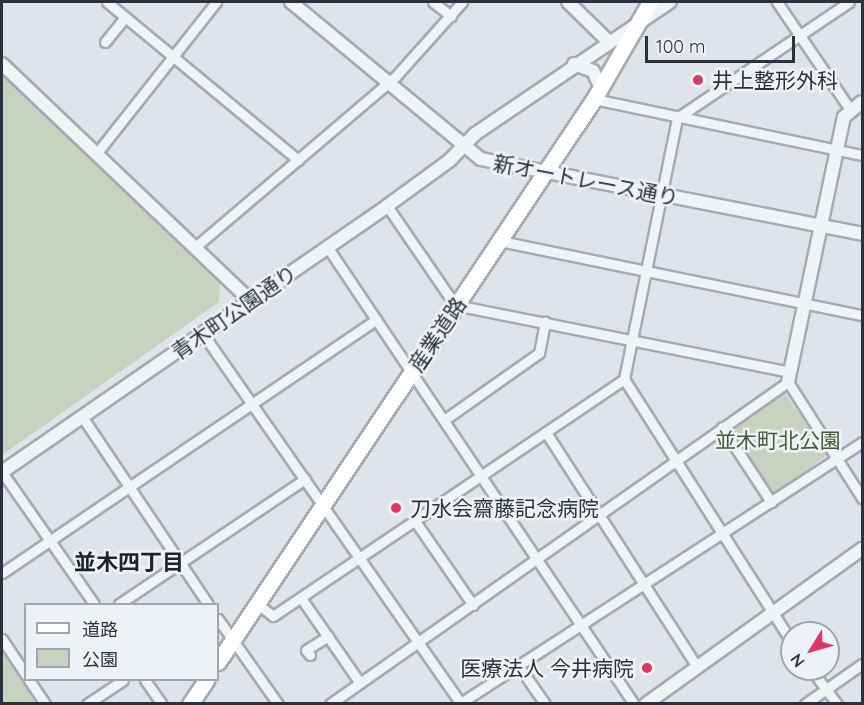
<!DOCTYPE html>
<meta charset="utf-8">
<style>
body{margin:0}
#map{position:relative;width:864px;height:705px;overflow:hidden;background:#dee4e9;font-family:Quicksand,"Noto Sans JP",sans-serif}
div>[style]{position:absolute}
.green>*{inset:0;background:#c7d3bf}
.roads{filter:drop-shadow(2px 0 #a3abb3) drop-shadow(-2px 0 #a3abb3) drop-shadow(0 2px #a3abb3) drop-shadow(0 -2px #a3abb3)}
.minor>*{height:9px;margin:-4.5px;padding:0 4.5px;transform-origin:4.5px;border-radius:4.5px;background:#f1f4f7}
.tertiary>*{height:12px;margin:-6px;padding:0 6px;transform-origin:6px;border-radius:6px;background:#f1f4f7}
.primary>*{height:15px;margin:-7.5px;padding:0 7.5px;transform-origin:7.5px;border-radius:7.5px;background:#fff}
.dots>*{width:16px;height:16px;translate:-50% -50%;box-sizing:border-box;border:3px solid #eef2f6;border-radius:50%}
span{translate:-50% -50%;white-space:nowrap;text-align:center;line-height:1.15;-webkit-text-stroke:5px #eef2f6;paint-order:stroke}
.poi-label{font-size:21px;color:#273341}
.left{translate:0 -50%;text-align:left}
.right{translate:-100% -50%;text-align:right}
.street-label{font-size:21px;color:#273341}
.park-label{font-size:21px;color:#405d33}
.neighbourhood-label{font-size:22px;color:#192431;font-weight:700}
.frame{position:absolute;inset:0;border:3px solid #273341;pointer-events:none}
.legend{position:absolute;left:24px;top:603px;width:195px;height:78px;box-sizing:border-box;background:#eef2f6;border:2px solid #9ea6ae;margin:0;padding:8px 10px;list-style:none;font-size:18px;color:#273341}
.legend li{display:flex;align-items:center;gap:12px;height:30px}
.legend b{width:30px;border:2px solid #9ea6ae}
.north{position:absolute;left:780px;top:621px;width:60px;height:60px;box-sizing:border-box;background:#eef2f6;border:2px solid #9ea6ae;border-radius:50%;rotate:233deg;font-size:16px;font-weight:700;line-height:24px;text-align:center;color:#273341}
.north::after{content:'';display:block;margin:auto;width:21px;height:27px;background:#d63b65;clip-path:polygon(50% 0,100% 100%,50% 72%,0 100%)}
.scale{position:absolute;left:645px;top:36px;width:150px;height:27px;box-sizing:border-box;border:3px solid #273341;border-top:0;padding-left:8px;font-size:18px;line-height:21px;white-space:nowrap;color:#273341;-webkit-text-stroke:4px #eef2f6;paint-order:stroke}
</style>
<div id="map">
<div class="green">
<i style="clip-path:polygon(2px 74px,220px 284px,219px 302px,2px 455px)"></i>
<i style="clip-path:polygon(783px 391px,828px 454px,777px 493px,770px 492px,732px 434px,734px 426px)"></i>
<i style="clip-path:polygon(2px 649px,39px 703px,2px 703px)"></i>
</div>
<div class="roads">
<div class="minor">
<i style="left:107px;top:2px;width:248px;rotate:39.6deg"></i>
<i style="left:433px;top:2px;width:23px;rotate:38deg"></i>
<i style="left:777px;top:2px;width:132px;rotate:55.8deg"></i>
<i style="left:105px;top:42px;width:32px;rotate:-51deg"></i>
<i style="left:594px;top:99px;width:274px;rotate:11.8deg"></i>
<i style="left:96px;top:154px;width:194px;rotate:-51.7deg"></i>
<i style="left:387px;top:206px;width:120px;rotate:55.5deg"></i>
<i style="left:455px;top:305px;width:342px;rotate:11.3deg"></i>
<i style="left:500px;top:241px;width:369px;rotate:11.6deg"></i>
<i style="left:194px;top:248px;width:264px;rotate:-40.4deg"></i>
<i style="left:395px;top:77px;width:101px;rotate:-48.2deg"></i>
<i style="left:328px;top:248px;width:549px;rotate:56.14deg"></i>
<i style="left:203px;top:334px;width:451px;rotate:55.1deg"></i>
<i style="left:624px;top:379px;width:313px;rotate:57.5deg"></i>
<i style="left:83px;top:418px;width:224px;rotate:56.1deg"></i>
<i style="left:444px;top:420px;width:116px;rotate:-35.2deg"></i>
<i style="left:539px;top:353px;width:32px;rotate:-79deg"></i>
<i style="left:722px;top:427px;width:90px;rotate:56.8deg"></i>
<i style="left:547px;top:434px;width:275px;rotate:57.2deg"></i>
<i style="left:2px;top:472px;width:161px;rotate:55.1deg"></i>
<i style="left:415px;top:521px;width:102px;rotate:55.4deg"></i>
<i style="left:2px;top:573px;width:452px;rotate:-34.1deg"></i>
<i style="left:301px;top:598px;width:103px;rotate:55.2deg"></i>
<i style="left:256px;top:603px;width:21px;rotate:37deg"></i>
<i style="left:273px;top:616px;width:424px;rotate:-34deg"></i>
<i style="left:624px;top:379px;width:266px;rotate:-78.5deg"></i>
<i style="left:677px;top:118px;width:207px;rotate:-34deg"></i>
<i style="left:119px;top:604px;width:224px;rotate:-33.9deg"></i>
<i style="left:218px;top:619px;width:104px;rotate:54.8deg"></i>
<i style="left:2px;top:639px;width:43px;rotate:56.3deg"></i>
<i style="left:310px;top:655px;width:6px;rotate:-129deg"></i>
<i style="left:306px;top:650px;width:26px;rotate:-32deg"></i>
<i style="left:518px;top:665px;width:47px;rotate:55.3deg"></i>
<i style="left:811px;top:669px;width:44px;rotate:53.4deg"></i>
<i style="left:29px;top:680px;width:29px;rotate:56deg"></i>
<i style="left:145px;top:680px;width:29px;rotate:55deg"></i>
<i style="left:87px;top:704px;width:43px;rotate:-33.7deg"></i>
<i style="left:330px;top:704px;width:560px;rotate:-35.11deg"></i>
<i style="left:788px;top:382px;width:138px;rotate:57.5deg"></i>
<i style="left:459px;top:704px;width:481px;rotate:-33deg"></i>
<i style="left:805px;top:704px;width:70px;rotate:-35.1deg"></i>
</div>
<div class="tertiary">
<i style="left:291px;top:2px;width:246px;rotate:39.6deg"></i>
<i style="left:481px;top:159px;width:388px;rotate:11.1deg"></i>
<i style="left:568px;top:2px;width:56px;rotate:44.3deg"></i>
<i style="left:2px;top:64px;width:342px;rotate:43.6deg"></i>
<i style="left:574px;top:64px;width:20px;rotate:20deg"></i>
<i style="left:593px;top:71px;width:19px;rotate:65deg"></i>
<i style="left:788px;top:382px;width:271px;rotate:-78.1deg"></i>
<i style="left:844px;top:117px;width:23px;rotate:-40deg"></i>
<i style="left:2px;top:472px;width:468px;rotate:-34.6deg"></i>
<i style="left:387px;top:206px;width:78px;rotate:-36.1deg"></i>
<i style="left:450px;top:160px;width:36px;rotate:-46deg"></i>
<i style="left:475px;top:134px;width:235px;rotate:-34.1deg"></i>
<i style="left:646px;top:704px;width:266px;rotate:-35.7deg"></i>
</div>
<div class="primary">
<i style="left:218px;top:662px;width:677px;rotate:-56.26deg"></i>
<i style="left:594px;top:99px;width:112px;rotate:-60deg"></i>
<i style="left:190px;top:704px;width:29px;rotate:-56deg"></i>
</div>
</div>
<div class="dots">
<i style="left:698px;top:80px;background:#d63b65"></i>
<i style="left:396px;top:508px;background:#d63b65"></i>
<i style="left:647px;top:668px;background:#d63b65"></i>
</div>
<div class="poi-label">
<span class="left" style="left:712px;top:80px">井上整形外科</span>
<span class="left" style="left:410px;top:508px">刀水会齋藤記念病院</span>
<span class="right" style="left:634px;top:668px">医療法人 今井病院</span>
</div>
<div class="street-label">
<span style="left:586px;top:180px;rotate:11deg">新オートレース通り</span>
<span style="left:234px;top:312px;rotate:-35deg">青木町公園通り</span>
<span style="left:437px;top:334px;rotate:-56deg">産業道路</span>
</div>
<div class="park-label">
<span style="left:778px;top:440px">並木町北公園</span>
</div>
<div class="neighbourhood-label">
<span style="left:129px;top:563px">並木四丁目</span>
</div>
<div class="frame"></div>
<ul class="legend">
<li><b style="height:8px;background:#fff"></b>道路</li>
<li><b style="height:16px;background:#c7d3bf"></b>公園</li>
</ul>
<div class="north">N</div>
<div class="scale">100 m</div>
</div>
